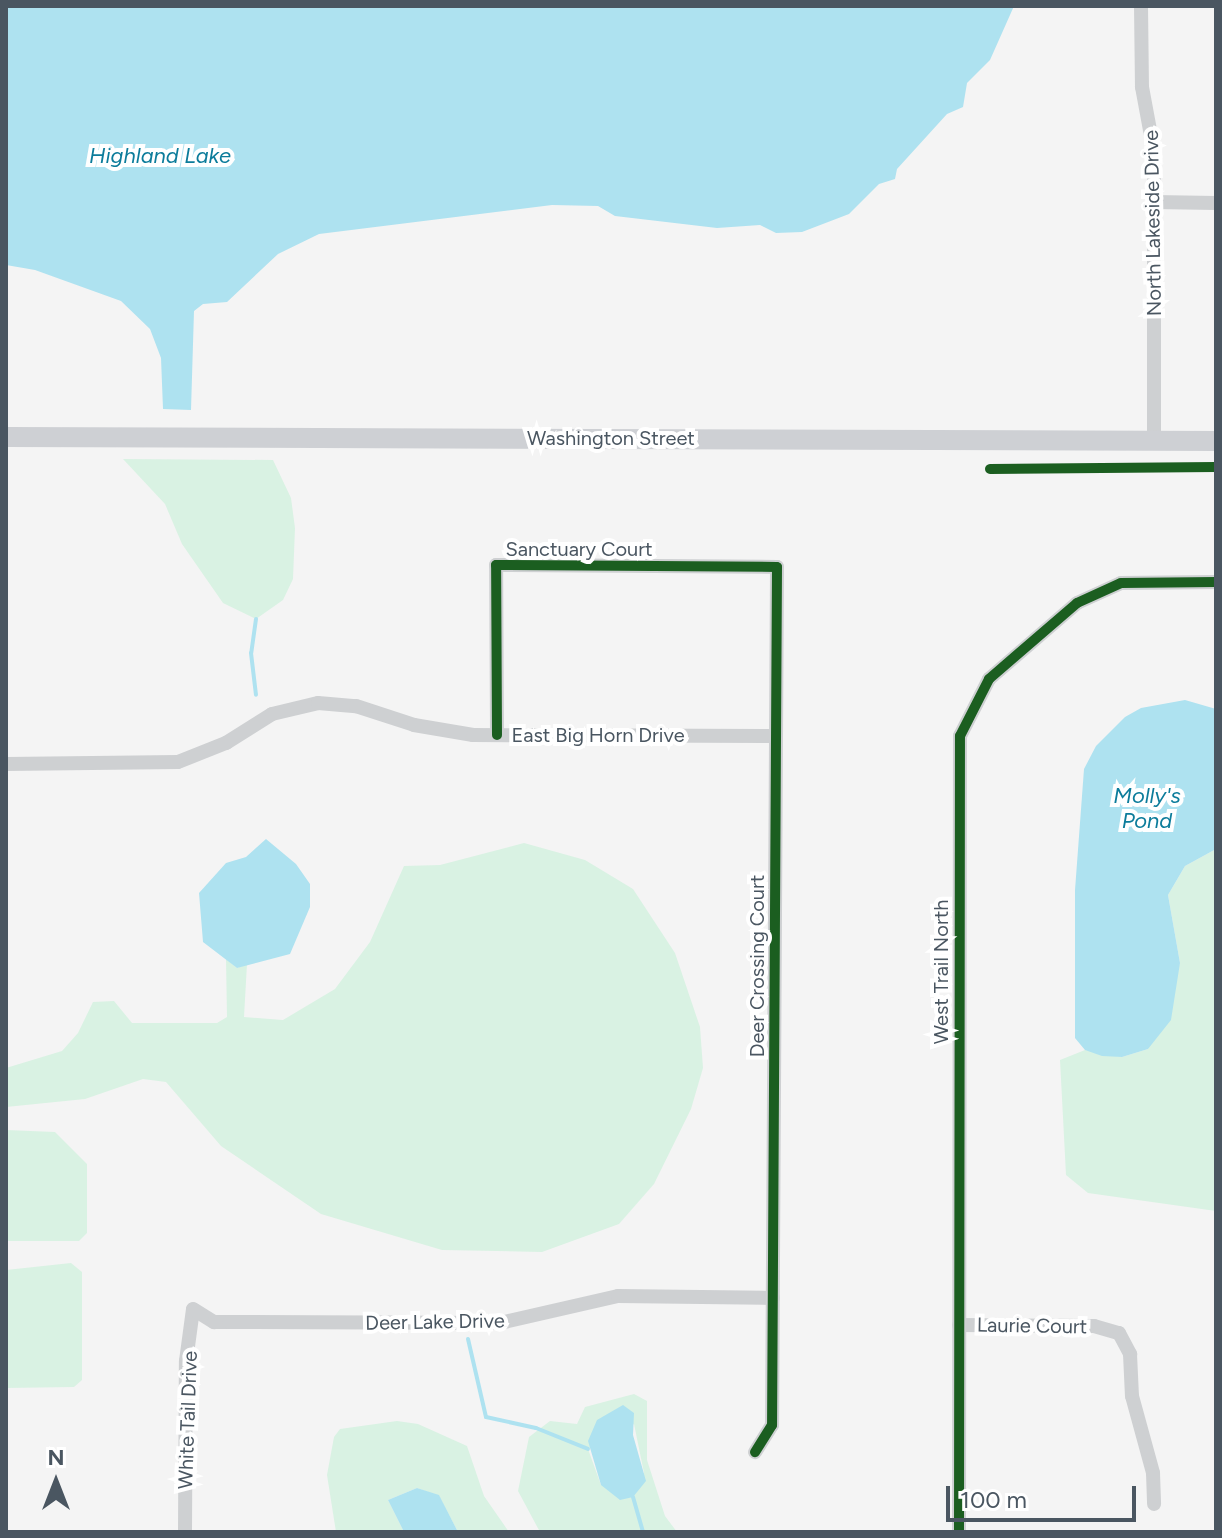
<!DOCTYPE html>
<style>
body{margin:0}
#map{position:relative;width:1222px;height:1538px;overflow:hidden;background:#f4f4f4;font-family:Figtree,sans-serif}
div>[style]{position:absolute}
.green>*{inset:0;background:#d9f2e3}
.water>*{inset:0;background:#aee2f0}
.stream>*{height:4px;margin:-2px;padding:0 2px;transform-origin:2px;border-radius:2px;background:#aee2f0}
.street>*{height:14px;margin:-7px;padding:0 7px;transform-origin:7px;border-radius:7px;background:#ced0d2}
.secondary>*{height:20px;margin:-10px;padding:0 10px;transform-origin:10px;border-radius:10px;background:#ced0d4}
.cycleway>*{height:10px;margin:-5px;padding:0 5px;transform-origin:5px;border-radius:5px;background:#1b5e20}
span{translate:-50% -50%;white-space:nowrap;text-align:center;line-height:1.15;-webkit-text-stroke:8px #fff;paint-order:stroke}
.street-label{font-size:20px;color:#4a5661}
.water-label{font-size:22px;color:#0c7c9b;font-style:italic}
.frame{position:absolute;inset:0;border:8px solid #4a5661;pointer-events:none}
.north{position:absolute;left:16px;top:1442px;width:80px;height:80px;-webkit-text-stroke:6px #fff;paint-order:stroke;rotate:0deg;font-size:22px;font-weight:700;line-height:32px;text-align:center;color:#4a5661}
.north::after{content:'';display:block;margin:auto;width:28px;height:36px;background:#4a5661;clip-path:polygon(50% 0,100% 100%,50% 72%,0 100%)}
.scale{position:absolute;left:946px;top:1486px;width:190px;height:36px;box-sizing:border-box;border:4px solid #4a5661;border-top:0;padding-left:10px;font-size:24px;line-height:28px;white-space:nowrap;color:#4a5661;-webkit-text-stroke:6px #fff;paint-order:stroke}
</style>
<div id="map">
<div class="green">
<i style="clip-path:polygon(123px 459px,273px 460px,291px 498px,295px 528px,293px 579px,283px 600px,256px 619px,223px 603px,182px 544px,165px 504px)"></i>
<i style="clip-path:polygon(524px 843px,585px 860px,633px 889px,675px 953px,700px 1027px,703px 1068px,691px 1109px,654px 1184px,619px 1224px,542px 1252px,442px 1250px,321px 1214px,221px 1146px,166px 1082px,143px 1079px,85px 1099px,6px 1107px,6px 1068px,62px 1051px,78px 1033px,93px 1002px,114px 1001px,132px 1023px,217px 1023px,227px 1017px,226px 959px,237px 968px,247px 964px,244px 1017px,283px 1020px,335px 989px,370px 942px,404px 866px,440px 865px)"></i>
<i style="clip-path:polygon(1216px 849px,1216px 1211px,1088px 1193px,1066px 1175px,1060px 1060px,1085px 1050px,1122px 1057px,1148px 1049px,1180px 963px,1168px 895px,1185px 866px)"></i>
<i style="clip-path:polygon(6px 1130px,55px 1132px,87px 1164px,87px 1233px,79px 1241px,6px 1241px)"></i>
<i style="clip-path:polygon(71px 1263px,82px 1272px,82px 1380px,74px 1387px,6px 1388px,6px 1270px)"></i>
<i style="clip-path:polygon(evenodd,634px 1394px,647px 1401px,647px 1460px,665px 1516px,677px 1532px,540px 1532px,518px 1491px,529px 1437px,550px 1421px,577px 1424px,585px 1407px,634px 1394px,634px 1424px,644px 1473px,601px 1485px,588px 1449px,634px 1424px)"></i>
<i style="clip-path:polygon(397px 1421px,418px 1424px,467px 1446px,484px 1496px,509px 1532px,458px 1532px,439px 1496px,417px 1488px,388px 1500px,404px 1532px,336px 1532px,327px 1475px,334px 1437px,340px 1429px)"></i>
</div>
<div class="water">
<i style="clip-path:polygon(6px 6px,1014px 6px,990px 60px,967px 83px,963px 107px,947px 114px,897px 169px,895px 179px,879px 184px,849px 214px,802px 232px,776px 233px,760px 225px,717px 228px,615px 216px,598px 206px,552px 205px,319px 234px,278px 254px,227px 302px,203px 304px,194px 311px,191px 410px,163px 409px,161px 358px,150px 329px,121px 301px,35px 270px,6px 265px)"></i>
<i style="clip-path:polygon(1185px 700px,1216px 709px,1216px 849px,1185px 866px,1168px 895px,1180px 963px,1171px 1020px,1148px 1049px,1122px 1057px,1102px 1056px,1085px 1050px,1075px 1038px,1075px 890px,1084px 769px,1096px 746px,1125px 717px,1141px 708px)"></i>
<i style="clip-path:polygon(266px 839px,296px 864px,310px 884px,310px 907px,290px 954px,237px 968px,203px 942px,199px 893px,226px 863px,246px 857px)"></i>
<i style="clip-path:polygon(623px 1405px,634px 1413px,633px 1435px,646px 1481px,633px 1497px,620px 1500px,601px 1485px,588px 1441px,597px 1420px)"></i>
<i style="clip-path:polygon(417px 1488px,439px 1495px,458px 1532px,404px 1532px,388px 1500px)"></i>
</div>
<div class="stream">
<i style="left:256px;top:619px;width:34px;rotate:98deg"></i>
<i style="left:251px;top:653px;width:42px;rotate:83.2deg"></i>
<i style="left:468px;top:1339px;width:80px;rotate:77deg"></i>
<i style="left:486px;top:1417px;width:51px;rotate:12.4deg"></i>
<i style="left:536px;top:1428px;width:56px;rotate:22deg"></i>
<i style="left:633px;top:1497px;width:36px;rotate:74deg"></i>
</div>
<div class="street">
<i style="left:1141px;top:6px;width:81px;rotate:89.3deg"></i>
<i style="left:1142px;top:87px;width:66px;rotate:79.5deg"></i>
<i style="left:1154px;top:152px;width:289px;rotate:90deg"></i>
<i style="left:1154px;top:202px;width:62px;rotate:0.9deg"></i>
<i style="left:497px;top:735px;width:170px;rotate:-90.3deg"></i>
<i style="left:496px;top:565px;width:281px;rotate:0.4deg"></i>
<i style="left:777px;top:567px;width:858px;rotate:90.33deg"></i>
<i style="left:772px;top:1425px;width:32px;rotate:122deg"></i>
<i style="left:6px;top:764px;width:172px;rotate:-0.7deg"></i>
<i style="left:178px;top:762px;width:52px;rotate:-21.6deg"></i>
<i style="left:226px;top:743px;width:54px;rotate:-32.2deg"></i>
<i style="left:272px;top:714px;width:47px;rotate:-13.4deg"></i>
<i style="left:318px;top:703px;width:38px;rotate:5deg"></i>
<i style="left:356px;top:706px;width:61px;rotate:18.1deg"></i>
<i style="left:414px;top:725px;width:60px;rotate:9.6deg"></i>
<i style="left:473px;top:735px;width:303px;rotate:0.2deg"></i>
<i style="left:959px;top:1325px;width:135px;rotate:0.4deg"></i>
<i style="left:1094px;top:1326px;width:26px;rotate:16deg"></i>
<i style="left:1119px;top:1333px;width:24px;rotate:62deg"></i>
<i style="left:1130px;top:1354px;width:42px;rotate:87.3deg"></i>
<i style="left:1132px;top:1396px;width:80px;rotate:74.7deg"></i>
<i style="left:1153px;top:1473px;width:31px;rotate:88deg"></i>
<i style="left:185px;top:1532px;width:171px;rotate:-89.7deg"></i>
<i style="left:186px;top:1361px;width:52px;rotate:-82.3deg"></i>
<i style="left:193px;top:1309px;width:25px;rotate:32deg"></i>
<i style="left:214px;top:1322px;width:15px"></i>
<i style="left:229px;top:1322px;width:271px;rotate:0.2deg"></i>
<i style="left:500px;top:1323px;width:121px;rotate:-12.9deg"></i>
<i style="left:618px;top:1296px;width:155px;rotate:0.7deg"></i>
<i style="left:959px;top:1532px;width:796px;rotate:-89.93deg"></i>
<i style="left:960px;top:736px;width:64px;rotate:-63deg"></i>
<i style="left:989px;top:679px;width:116px;rotate:-40.8deg"></i>
<i style="left:1077px;top:603px;width:48px;rotate:-24.4deg"></i>
<i style="left:1121px;top:583px;width:95px;rotate:-0.6deg"></i>
</div>
<div class="secondary">
<i style="left:6px;top:437px;width:1210px;rotate:0.19deg"></i>
</div>
<div class="cycleway">
<i style="left:990px;top:469px;width:226px;rotate:-0.5deg"></i>
<i style="left:497px;top:735px;width:170px;rotate:-90.3deg"></i>
<i style="left:496px;top:565px;width:281px;rotate:0.4deg"></i>
<i style="left:777px;top:567px;width:858px;rotate:90.33deg"></i>
<i style="left:772px;top:1425px;width:32px;rotate:122deg"></i>
<i style="left:959px;top:1532px;width:796px;rotate:-89.93deg"></i>
<i style="left:960px;top:736px;width:64px;rotate:-63deg"></i>
<i style="left:989px;top:679px;width:116px;rotate:-40.8deg"></i>
<i style="left:1077px;top:603px;width:48px;rotate:-24.4deg"></i>
<i style="left:1121px;top:583px;width:95px;rotate:-0.6deg"></i>
</div>
<div class="street-label">
<span style="left:1153px;top:223px;rotate:-91deg">North Lakeside Drive</span>
<span style="left:611px;top:438px">Washington Street</span>
<span style="left:579px;top:549px">Sanctuary Court</span>
<span style="left:598px;top:735px">East Big Horn Drive</span>
<span style="left:757px;top:966px;rotate:-90deg">Deer Crossing Court</span>
<span style="left:941px;top:972px;rotate:-90deg">West Trail North</span>
<span style="left:435px;top:1322px;rotate:-1deg">Deer Lake Drive</span>
<span style="left:1032px;top:1326px;rotate:1deg">Laurie Court</span>
<span style="left:188px;top:1420px;rotate:-88deg">White Tail Drive</span>
</div>
<div class="water-label">
<span style="left:160px;top:156px">Highland Lake</span>
<span style="left:1147px;top:808px">Molly's<br>Pond</span>
</div>
<div class="frame"></div>
<div class="north">N</div>
<div class="scale">100 m</div>
</div>
